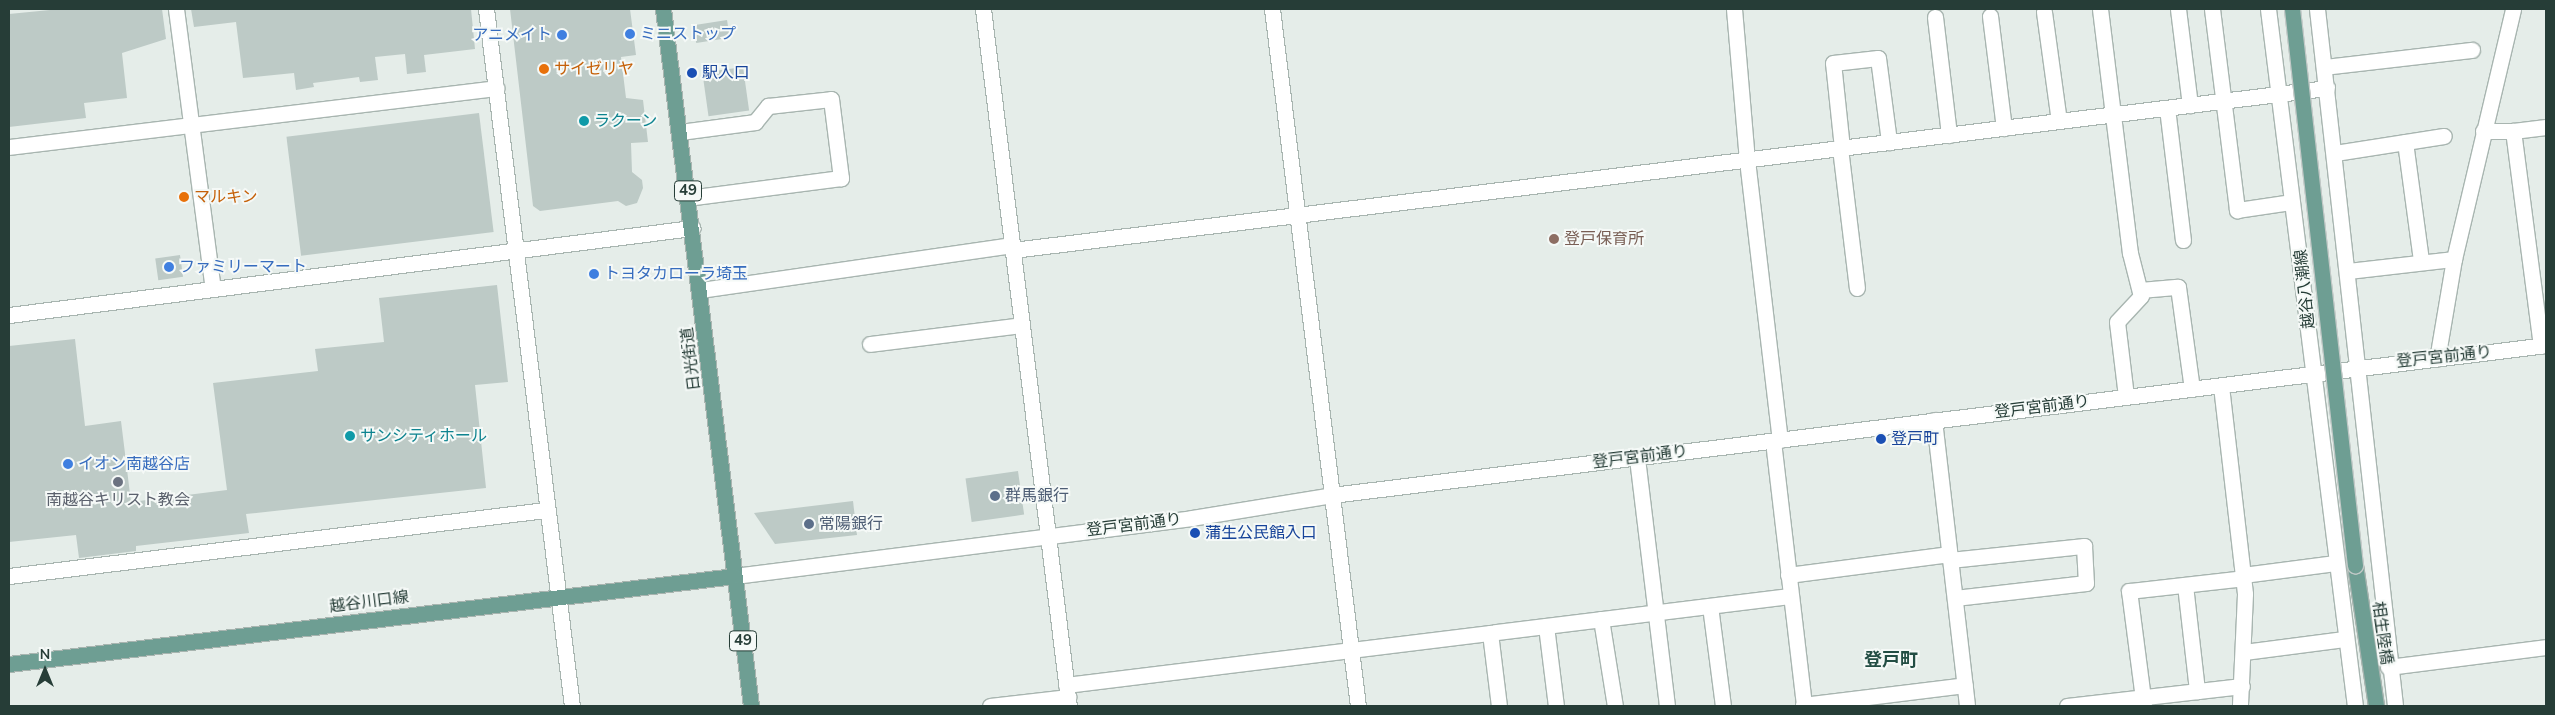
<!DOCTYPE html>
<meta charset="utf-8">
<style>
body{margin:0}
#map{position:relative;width:2555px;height:715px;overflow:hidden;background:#e5ede9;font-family:"Nunito Sans","Noto Sans JP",sans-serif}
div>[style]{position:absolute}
.building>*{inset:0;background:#bdcac6;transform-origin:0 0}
.roads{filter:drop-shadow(1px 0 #a8b5b0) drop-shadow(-1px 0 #a8b5b0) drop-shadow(0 1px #a8b5b0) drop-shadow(0 -1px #a8b5b0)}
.minor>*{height:15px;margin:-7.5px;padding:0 7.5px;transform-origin:7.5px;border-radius:7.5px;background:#fff}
.major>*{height:15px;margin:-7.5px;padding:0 7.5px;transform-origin:7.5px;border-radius:7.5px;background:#6e9e93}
.bridges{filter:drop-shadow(1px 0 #c2c9c7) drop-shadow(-1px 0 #c2c9c7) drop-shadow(0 1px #c2c9c7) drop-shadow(0 -1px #c2c9c7)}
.major-bridge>*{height:15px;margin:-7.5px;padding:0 7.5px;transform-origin:7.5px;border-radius:7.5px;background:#6e9e93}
.dots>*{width:14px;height:14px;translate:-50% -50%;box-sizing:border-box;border:2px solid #f5f9f7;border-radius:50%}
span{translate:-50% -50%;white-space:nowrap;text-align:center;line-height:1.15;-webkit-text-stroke:4px #f5f9f7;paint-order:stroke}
.shield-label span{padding:1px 4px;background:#f5f9f7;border:1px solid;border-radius:4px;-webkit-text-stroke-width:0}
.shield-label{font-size:15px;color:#263d37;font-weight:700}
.shop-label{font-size:16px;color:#366cbe}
.left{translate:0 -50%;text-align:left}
.right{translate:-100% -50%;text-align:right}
.food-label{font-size:16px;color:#c56008}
.transit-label{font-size:16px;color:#164399}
.culture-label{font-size:16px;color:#0d838f}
.education-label{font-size:16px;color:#785e54}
.street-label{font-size:16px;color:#263d37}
.service-label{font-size:16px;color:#4e5e75}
.worship-label{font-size:16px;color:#5b616d}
.neighbourhood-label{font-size:18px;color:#234e44;font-weight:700}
.frame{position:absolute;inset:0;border:10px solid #263d37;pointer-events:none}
.north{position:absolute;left:20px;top:645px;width:50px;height:50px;-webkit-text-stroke:4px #f5f9f7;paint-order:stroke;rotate:0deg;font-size:14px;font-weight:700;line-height:20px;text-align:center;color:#263d37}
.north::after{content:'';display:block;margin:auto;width:18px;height:22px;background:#263d37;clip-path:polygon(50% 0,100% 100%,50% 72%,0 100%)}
</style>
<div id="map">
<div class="building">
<i style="clip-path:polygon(60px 9px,162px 9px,166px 39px,122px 53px,127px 98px,84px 103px,86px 118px,9px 127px,9px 14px)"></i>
<i style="clip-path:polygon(191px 9px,471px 9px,475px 49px,424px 55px,426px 72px,407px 74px,405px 54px,375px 57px,378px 80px,360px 82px,359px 77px,313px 83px,314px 87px,296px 90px,294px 73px,243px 78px,236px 22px,194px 27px)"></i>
<i style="clip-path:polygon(510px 9px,630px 9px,636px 55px,621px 57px,626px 98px,643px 100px,648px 142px,631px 143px,632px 172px,642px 180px,643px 188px,637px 203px,626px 206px,618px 201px,540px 211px,533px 206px)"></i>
<i style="left:727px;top:20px;width:18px;height:34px;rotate:81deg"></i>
<i style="left:743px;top:67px;width:44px;height:41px;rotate:82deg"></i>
<i style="left:479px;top:113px;width:120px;height:194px;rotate:83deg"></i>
<i style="left:180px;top:255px;width:22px;height:25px;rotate:82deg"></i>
<i style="clip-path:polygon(497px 285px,508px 382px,475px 385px,486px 488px,246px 514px,249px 533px,136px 546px,136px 551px,79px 558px,76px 535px,9px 542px,9px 346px,75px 339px,85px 426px,121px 421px,131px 502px,227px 490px,213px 383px,318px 371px,315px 349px,384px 342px,379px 298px)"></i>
<i style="left:1018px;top:471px;width:44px;height:53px;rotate:82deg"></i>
<i style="clip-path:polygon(853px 501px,857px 535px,775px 544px,754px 513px)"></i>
</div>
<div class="roads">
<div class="minor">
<i style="left:176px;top:9px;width:282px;rotate:82.5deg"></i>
<i style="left:486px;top:9px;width:702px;rotate:82.97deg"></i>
<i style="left:983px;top:9px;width:702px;rotate:82.97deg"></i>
<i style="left:1272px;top:9px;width:702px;rotate:82.97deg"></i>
<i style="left:1734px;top:9px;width:152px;rotate:85.1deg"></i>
<i style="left:1747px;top:160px;width:282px;rotate:83.3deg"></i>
<i style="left:2100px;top:9px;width:246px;rotate:83deg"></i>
<i style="left:2130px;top:253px;width:44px;rotate:75.7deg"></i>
<i style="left:2141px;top:296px;width:35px;rotate:133deg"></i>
<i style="left:2117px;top:322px;width:75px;rotate:83.1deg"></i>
<i style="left:2178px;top:9px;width:97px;rotate:82.9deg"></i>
<i style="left:2212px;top:9px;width:203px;rotate:82.9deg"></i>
<i style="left:2237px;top:210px;width:55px;rotate:-8.4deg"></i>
<i style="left:2268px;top:9px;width:702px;rotate:82.89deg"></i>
<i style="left:2317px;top:9px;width:701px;rotate:83.61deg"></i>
<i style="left:2044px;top:12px;width:110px;rotate:82.2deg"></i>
<i style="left:1990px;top:16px;width:113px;rotate:82.9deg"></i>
<i style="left:1935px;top:17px;width:119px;rotate:83.2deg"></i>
<i style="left:2324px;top:67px;width:149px;rotate:-6.6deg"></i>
<i style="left:2167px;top:108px;width:133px;rotate:83.1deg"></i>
<i style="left:2483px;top:131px;width:30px"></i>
<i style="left:680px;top:132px;width:76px;rotate:-7.6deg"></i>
<i style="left:755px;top:122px;width:21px;rotate:-51deg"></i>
<i style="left:768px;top:106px;width:63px;rotate:-6.3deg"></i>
<i style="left:831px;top:99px;width:80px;rotate:82.8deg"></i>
<i style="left:841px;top:178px;width:154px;rotate:172.6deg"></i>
<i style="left:2405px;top:142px;width:120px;rotate:82.3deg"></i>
<i style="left:9px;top:147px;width:491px;rotate:-6.9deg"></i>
<i style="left:1840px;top:148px;width:141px;rotate:83.1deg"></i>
<i style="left:1842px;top:148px;width:85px;rotate:-96deg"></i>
<i style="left:1833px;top:63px;width:45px;rotate:-6.3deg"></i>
<i style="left:1878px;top:58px;width:85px;rotate:82.5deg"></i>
<i style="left:2335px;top:153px;width:110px;rotate:-8.9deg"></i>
<i style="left:1013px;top:250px;width:1324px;rotate:-7.03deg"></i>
<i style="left:2454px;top:259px;width:257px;rotate:-76.7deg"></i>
<i style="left:2348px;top:271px;width:107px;rotate:-6.5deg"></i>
<i style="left:2454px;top:259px;width:101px;rotate:99.6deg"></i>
<i style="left:700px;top:290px;width:315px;rotate:-8.2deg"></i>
<i style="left:2140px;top:290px;width:38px;rotate:-5deg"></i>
<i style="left:2178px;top:287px;width:103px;rotate:82.2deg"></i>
<i style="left:9px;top:315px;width:689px;rotate:-7.26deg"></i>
<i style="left:870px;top:344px;width:153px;rotate:-7.1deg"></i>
<i style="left:2541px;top:346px;width:217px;rotate:-97.4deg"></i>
<i style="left:2513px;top:131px;width:33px;rotate:-7deg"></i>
<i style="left:2221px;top:386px;width:209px;rotate:83.4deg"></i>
<i style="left:2245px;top:594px;width:112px;rotate:92.6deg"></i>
<i style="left:1934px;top:420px;width:288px;rotate:83.4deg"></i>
<i style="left:1773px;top:441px;width:267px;rotate:83.3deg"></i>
<i style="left:1637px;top:458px;width:250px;rotate:83.1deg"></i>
<i style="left:1950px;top:560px;width:135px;rotate:-6deg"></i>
<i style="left:2084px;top:546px;width:37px;rotate:87deg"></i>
<i style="left:2086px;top:583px;width:132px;rotate:173.5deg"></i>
<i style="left:1788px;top:575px;width:163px;rotate:-7.4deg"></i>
<i style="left:2243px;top:575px;width:93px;rotate:-7.4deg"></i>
<i style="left:9px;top:576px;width:540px;rotate:-7.02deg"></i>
<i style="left:734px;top:576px;width:462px;rotate:-7.2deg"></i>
<i style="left:1192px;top:518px;width:142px;rotate:-9.3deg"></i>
<i style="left:1332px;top:495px;width:1223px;rotate:-7.04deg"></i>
<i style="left:2185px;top:585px;width:107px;rotate:83.5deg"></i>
<i style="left:1710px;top:606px;width:101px;rotate:82.6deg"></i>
<i style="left:1601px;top:619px;width:88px;rotate:80.9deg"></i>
<i style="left:1546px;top:626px;width:81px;rotate:82.9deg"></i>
<i style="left:1490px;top:633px;width:74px;rotate:83deg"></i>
<i style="left:2244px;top:652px;width:101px;rotate:-7.4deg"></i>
<i style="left:2388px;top:667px;width:159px;rotate:-7.2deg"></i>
<i style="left:1066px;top:685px;width:729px;rotate:-7.01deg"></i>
<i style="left:1803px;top:705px;width:163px;rotate:-7deg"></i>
<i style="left:990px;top:706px;width:79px;rotate:-6.6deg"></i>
<i style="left:2067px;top:706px;width:176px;rotate:-6.5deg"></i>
<i style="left:2144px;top:706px;width:116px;rotate:-97.4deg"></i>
<i style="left:2129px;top:591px;width:116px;rotate:-6.4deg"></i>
</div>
<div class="major">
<i style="left:663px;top:9px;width:703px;rotate:82.8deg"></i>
<i style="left:2355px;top:565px;width:143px;rotate:81.5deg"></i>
<i style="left:9px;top:664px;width:730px;rotate:-6.92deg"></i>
</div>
</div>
<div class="bridges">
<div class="major-bridge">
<i style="left:2292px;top:9px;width:560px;rotate:83.54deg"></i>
</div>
</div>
<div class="dots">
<i style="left:630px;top:34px;background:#3f7fe0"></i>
<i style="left:562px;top:35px;background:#3f7fe0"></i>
<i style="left:544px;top:69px;background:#e8710a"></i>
<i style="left:692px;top:73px;background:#1a4fb4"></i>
<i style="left:584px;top:121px;background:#0f9aa8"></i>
<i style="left:184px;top:197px;background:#e8710a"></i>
<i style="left:1554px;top:239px;background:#8d6e63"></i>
<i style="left:169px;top:267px;background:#3f7fe0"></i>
<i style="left:594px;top:274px;background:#3f7fe0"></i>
<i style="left:350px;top:436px;background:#0f9aa8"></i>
<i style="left:1881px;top:439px;background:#1a4fb4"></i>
<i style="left:68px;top:464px;background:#3f7fe0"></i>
<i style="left:118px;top:482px;background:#6b7280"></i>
<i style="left:995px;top:496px;background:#5c6f8a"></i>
<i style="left:809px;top:524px;background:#5c6f8a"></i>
<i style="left:1195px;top:533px;background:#1a4fb4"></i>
</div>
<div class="shield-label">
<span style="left:688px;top:191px">49</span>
<span style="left:743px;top:641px">49</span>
</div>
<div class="shop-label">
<span class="left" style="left:640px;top:34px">ミニストップ</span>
<span class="right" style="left:552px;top:35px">アニメイト</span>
<span class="left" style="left:179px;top:267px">ファミリーマート</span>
<span class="left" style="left:604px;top:274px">トヨタカローラ埼玉</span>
<span class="left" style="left:78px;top:464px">イオン南越谷店</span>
</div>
<div class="food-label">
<span class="left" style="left:554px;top:69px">サイゼリヤ</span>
<span class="left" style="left:194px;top:197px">マルキン</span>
</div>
<div class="transit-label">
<span class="left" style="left:702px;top:73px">駅入口</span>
<span class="left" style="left:1891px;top:439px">登戸町</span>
<span class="left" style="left:1205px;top:533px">蒲生公民館入口</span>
</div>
<div class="culture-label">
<span class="left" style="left:594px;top:121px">ラクーン</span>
<span class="left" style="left:360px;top:436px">サンシティホール</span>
</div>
<div class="education-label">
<span class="left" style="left:1564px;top:239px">登戸保育所</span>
</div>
<div class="street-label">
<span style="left:2305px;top:289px;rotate:-96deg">越谷八潮線</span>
<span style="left:2444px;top:357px;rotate:-6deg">登戸宮前通り</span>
<span style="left:691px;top:359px;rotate:-97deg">日光街道</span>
<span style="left:2042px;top:407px;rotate:-7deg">登戸宮前通り</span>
<span style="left:1640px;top:457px;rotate:-7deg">登戸宮前通り</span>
<span style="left:1134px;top:525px;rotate:-7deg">登戸宮前通り</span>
<span style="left:369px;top:602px;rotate:-7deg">越谷川口線</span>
<span style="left:2382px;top:633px;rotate:82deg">相生陸橋</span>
</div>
<div class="service-label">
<span class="left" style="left:1005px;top:496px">群馬銀行</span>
<span class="left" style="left:819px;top:524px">常陽銀行</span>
</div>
<div class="worship-label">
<span style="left:118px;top:500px">南越谷キリスト教会</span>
</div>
<div class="neighbourhood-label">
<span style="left:1891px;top:660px">登戸町</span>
</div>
<div class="frame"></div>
<div class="north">N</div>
</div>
